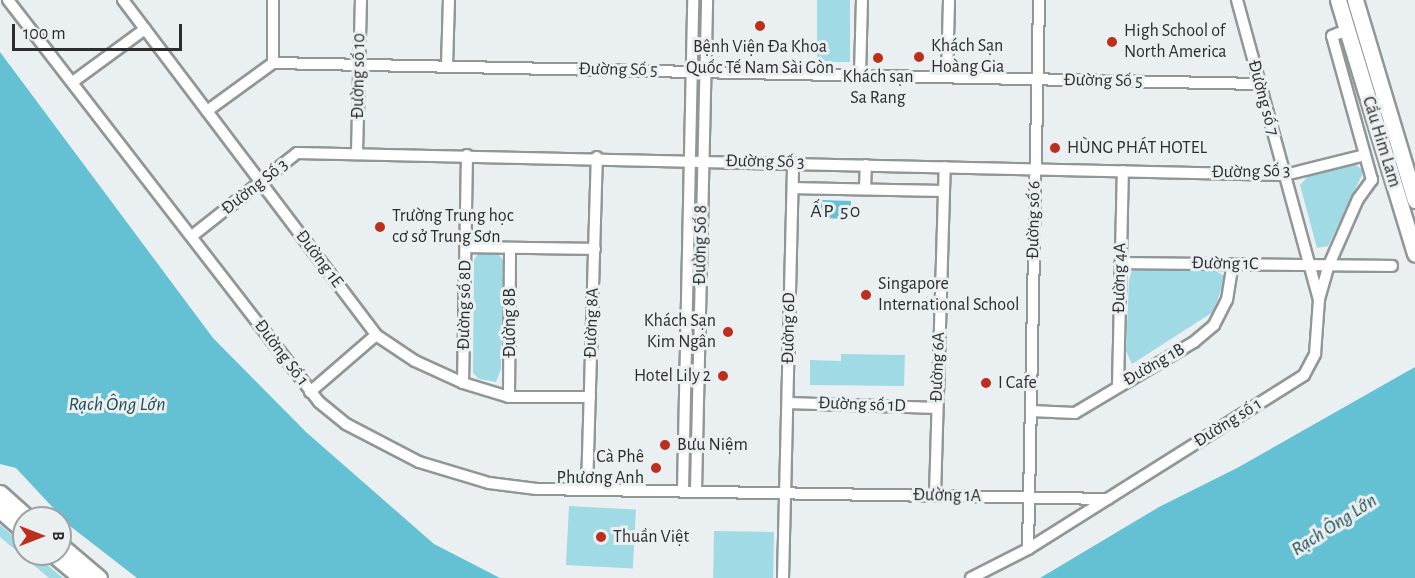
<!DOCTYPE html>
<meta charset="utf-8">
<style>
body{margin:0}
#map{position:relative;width:1415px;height:578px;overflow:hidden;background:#eaf0f1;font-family:"Alegreya Sans",sans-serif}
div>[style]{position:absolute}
.green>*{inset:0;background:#a0dae5;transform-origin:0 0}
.water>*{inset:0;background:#63c1d3;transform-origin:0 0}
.roads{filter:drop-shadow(2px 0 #919697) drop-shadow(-2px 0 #919697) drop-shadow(0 2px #919697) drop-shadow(0 -2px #919697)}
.minor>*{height:10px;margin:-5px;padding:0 5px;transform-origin:5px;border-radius:5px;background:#fff}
.secondary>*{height:15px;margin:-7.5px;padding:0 7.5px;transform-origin:7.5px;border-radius:7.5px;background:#fff}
.dots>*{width:16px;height:16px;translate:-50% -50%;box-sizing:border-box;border:3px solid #eaf0f1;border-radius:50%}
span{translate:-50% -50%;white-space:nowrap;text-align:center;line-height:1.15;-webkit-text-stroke:6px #eaf0f1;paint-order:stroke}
.poi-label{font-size:18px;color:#2b2d2e}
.left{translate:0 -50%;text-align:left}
.right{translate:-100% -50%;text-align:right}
.street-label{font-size:18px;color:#2b2d2e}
.neighbourhood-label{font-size:20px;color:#2b2d2e;letter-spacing:1.5px}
.water-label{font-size:20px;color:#214c54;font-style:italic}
.north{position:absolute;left:12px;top:506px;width:60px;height:60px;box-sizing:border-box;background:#eaf0f1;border:2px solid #9ea2a3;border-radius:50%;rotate:90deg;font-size:16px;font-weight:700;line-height:24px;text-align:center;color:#2b2d2e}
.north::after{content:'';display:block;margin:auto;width:21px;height:27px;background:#bb2f1c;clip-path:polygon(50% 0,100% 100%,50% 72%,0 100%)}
.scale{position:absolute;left:12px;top:24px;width:170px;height:27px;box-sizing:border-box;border:3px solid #2b2d2e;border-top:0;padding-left:8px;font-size:18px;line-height:21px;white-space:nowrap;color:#2b2d2e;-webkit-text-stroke:4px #eaf0f1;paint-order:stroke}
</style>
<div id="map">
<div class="green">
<i style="left:817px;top:0;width:33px;height:62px"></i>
<i style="clip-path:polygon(1354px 164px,1363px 170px,1362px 175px,1328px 246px,1317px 248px,1300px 185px,1311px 173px)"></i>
<i style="clip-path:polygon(478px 254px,498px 254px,503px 260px,501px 369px,496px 382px,479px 379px,473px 373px,474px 260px)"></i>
<i style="clip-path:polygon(1139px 268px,1212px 269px,1224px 276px,1224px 282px,1213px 312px,1132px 364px,1126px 351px,1129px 280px,1132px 270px)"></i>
<i style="clip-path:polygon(841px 354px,905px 355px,904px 386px,810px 385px,810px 360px,841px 361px)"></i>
<i style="left:569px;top:506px;width:67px;height:59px;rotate:3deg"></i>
<i style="clip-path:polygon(0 525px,24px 545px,24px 554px,34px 554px,63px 578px,49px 578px,0 537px)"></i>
<i style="left:714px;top:531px;width:60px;height:47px;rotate:1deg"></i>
</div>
<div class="water">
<i style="clip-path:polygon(0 52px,213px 338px,306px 432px,434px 544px,500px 578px,137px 578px,70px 526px,16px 468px,0 464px)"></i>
<i style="left:821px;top:200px;width:30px;height:18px;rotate:2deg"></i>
<i style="clip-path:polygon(1415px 367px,1415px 578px,1040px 578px,1159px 507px,1237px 468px)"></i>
</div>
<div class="roads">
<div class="minor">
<i style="left:8px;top:0;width:508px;rotate:52.27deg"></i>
<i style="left:319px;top:402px;width:35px;rotate:39deg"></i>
<i style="left:346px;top:424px;width:82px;rotate:27.5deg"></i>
<i style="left:419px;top:462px;width:73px;rotate:16.7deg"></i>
<i style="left:489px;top:483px;width:48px;rotate:7.1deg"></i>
<i style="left:537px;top:489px;width:571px;rotate:1deg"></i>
<i style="left:123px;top:0;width:420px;rotate:52.9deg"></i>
<i style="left:376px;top:335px;width:47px;rotate:33.7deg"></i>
<i style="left:415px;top:361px;width:53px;rotate:24.6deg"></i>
<i style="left:463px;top:383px;width:48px;rotate:16.9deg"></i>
<i style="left:509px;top:397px;width:81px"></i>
<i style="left:1237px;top:0;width:310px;rotate:74.7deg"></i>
<i style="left:273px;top:63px;width:63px;rotate:-90deg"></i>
<i style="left:447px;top:66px;width:66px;rotate:-88.3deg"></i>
<i style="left:860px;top:75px;width:75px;rotate:-88.5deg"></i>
<i style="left:947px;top:77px;width:77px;rotate:-88.5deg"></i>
<i style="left:74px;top:81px;width:88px;rotate:-36.2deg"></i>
<i style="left:207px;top:111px;width:82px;rotate:-36deg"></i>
<i style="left:273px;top:63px;width:987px;rotate:1.22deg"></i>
<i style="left:357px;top:152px;width:152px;rotate:-88.5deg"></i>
<i style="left:793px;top:188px;width:151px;rotate:1.1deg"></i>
<i style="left:865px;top:189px;width:24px;rotate:-88deg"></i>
<i style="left:192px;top:236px;width:134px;rotate:-38.3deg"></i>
<i style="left:297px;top:153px;width:988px;rotate:1.28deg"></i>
<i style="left:1285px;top:175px;width:82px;rotate:-14deg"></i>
<i style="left:466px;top:247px;width:129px;rotate:0.9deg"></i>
<i style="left:1121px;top:263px;width:271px;rotate:0.6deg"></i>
<i style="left:463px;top:383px;width:228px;rotate:-89deg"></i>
<i style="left:1118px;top:386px;width:215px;rotate:-88.7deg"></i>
<i style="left:310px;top:392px;width:87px;rotate:-40.8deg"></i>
<i style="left:509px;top:397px;width:149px;rotate:-89.6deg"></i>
<i style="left:788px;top:403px;width:149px;rotate:1.9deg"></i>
<i style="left:1031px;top:411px;width:44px;rotate:2.6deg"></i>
<i style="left:1075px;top:413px;width:139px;rotate:-30.8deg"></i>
<i style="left:1194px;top:342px;width:26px;rotate:-40deg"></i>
<i style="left:1214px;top:325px;width:28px;rotate:-63deg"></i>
<i style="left:1227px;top:300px;width:36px;rotate:-81deg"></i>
<i style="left:587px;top:489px;width:332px;rotate:-88.3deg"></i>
<i style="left:683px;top:490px;width:490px;rotate:-88.8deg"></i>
<i style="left:696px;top:490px;width:490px;rotate:-88.7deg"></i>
<i style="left:935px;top:495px;width:328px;rotate:-88.3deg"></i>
<i style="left:1028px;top:549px;width:549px;rotate:-88.85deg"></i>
<i style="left:783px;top:578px;width:415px;rotate:-88.6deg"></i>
<i style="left:971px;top:578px;width:64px;rotate:-27deg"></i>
<i style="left:1028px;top:549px;width:326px;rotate:-32.2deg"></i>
<i style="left:1304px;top:375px;width:24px;rotate:-62deg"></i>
<i style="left:1315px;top:354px;width:55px;rotate:-85.8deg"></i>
<i style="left:1319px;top:299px;width:35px;rotate:-74deg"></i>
<i style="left:1329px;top:265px;width:72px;rotate:-66.3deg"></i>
<i style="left:1358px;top:199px;width:24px;rotate:-54deg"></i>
<i style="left:1372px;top:180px;width:149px;rotate:-105.5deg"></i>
<i style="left:1332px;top:36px;width:16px;rotate:-22deg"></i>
</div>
<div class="secondary">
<i style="left:1338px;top:0;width:265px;rotate:73.1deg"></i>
<i style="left:1355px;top:0;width:209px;rotate:73.3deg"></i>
<i style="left:0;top:493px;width:38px;rotate:42deg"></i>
<i style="left:0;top:510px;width:32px;rotate:41deg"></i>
<i style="left:60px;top:545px;width:51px;rotate:40.2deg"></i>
<i style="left:53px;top:554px;width:38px;rotate:40deg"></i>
</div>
</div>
<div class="dots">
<i style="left:760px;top:26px;background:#bb2f1c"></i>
<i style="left:1112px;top:42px;background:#bb2f1c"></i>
<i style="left:919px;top:57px;background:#bb2f1c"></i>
<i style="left:878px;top:58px;background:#bb2f1c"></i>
<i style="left:1055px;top:148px;background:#bb2f1c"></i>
<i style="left:380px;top:227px;background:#bb2f1c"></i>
<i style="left:866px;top:295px;background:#bb2f1c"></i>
<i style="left:728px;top:332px;background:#bb2f1c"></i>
<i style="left:723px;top:376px;background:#bb2f1c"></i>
<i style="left:986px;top:383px;background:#bb2f1c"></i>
<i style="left:665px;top:445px;background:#bb2f1c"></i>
<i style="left:656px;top:468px;background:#bb2f1c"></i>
<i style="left:601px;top:537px;background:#bb2f1c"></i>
</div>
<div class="poi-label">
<span class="left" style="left:1124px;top:42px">High School of<br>North America</span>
<span class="left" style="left:931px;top:57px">Khách Sạn<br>Hoàng Gia</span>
<span style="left:760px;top:58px">Bệnh Viện Đa Khoa<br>Quốc Tế Nam Sài Gòn</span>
<span style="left:878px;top:88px">Khách sạn<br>Sa Rang</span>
<span class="left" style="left:1067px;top:148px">HÙNG PHÁT HOTEL</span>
<span class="left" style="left:392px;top:227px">Trường Trung học<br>cơ sở Trung Sơn</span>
<span class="left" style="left:878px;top:295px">Singapore<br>International School</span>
<span class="right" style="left:716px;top:332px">Khách Sạn<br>Kim Ngân</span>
<span class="right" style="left:711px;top:376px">Hotel Lily 2</span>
<span class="left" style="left:998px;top:383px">I Cafe</span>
<span class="left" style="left:677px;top:445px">Bưu Niệm</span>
<span class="right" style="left:644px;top:468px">Cà Phê<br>Phương Anh</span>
<span class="left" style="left:613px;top:537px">Thuần Việt</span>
</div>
<div class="street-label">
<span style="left:618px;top:70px;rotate:1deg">Đường Số 5</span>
<span style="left:359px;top:76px;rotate:-89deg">Đường số 10</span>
<span style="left:1103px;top:81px;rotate:1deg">Đường Số 5</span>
<span style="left:1263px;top:98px;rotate:75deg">Đường số 7</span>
<span style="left:1381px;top:142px;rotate:73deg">Cầu Him Lam</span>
<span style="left:765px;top:162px;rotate:1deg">Đường Số 3</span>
<span style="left:1251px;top:172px;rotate:-1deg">Đường Số 3</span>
<span style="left:255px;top:187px;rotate:-38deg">Đường Số 3</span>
<span style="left:1034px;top:220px;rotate:-89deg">Đường số 6</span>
<span style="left:701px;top:245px;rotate:-89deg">Đường Số 8</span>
<span style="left:319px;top:259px;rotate:53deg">Đường 1E</span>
<span style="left:1225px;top:264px;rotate:1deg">Đường 1C</span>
<span style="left:1120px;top:278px;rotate:-89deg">Đường 4A</span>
<span style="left:465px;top:305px;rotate:-89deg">Đường số 8D</span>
<span style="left:510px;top:323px;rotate:-90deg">Đường 8B</span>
<span style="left:592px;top:323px;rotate:-88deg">Đường 8A</span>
<span style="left:789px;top:328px;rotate:-89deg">Đường 6D</span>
<span style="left:281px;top:353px;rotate:53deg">Đường Số 1</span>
<span style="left:1154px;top:365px;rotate:-30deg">Đường 1B</span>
<span style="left:938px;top:367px;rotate:-88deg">Đường 6A</span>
<span style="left:862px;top:405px;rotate:2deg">Đường số 1D</span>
<span style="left:1228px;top:423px;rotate:-32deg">Đường số 1</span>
<span style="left:947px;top:496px;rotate:1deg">Đường 1A</span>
</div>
<div class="neighbourhood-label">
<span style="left:836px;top:211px">ẤP 50</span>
</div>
<div class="water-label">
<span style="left:117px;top:404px">Rạch Ông Lớn</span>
<span style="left:1334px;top:525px;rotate:-33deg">Rạch Ông Lớn</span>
</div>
<div class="north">B</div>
<div class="scale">100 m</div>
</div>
